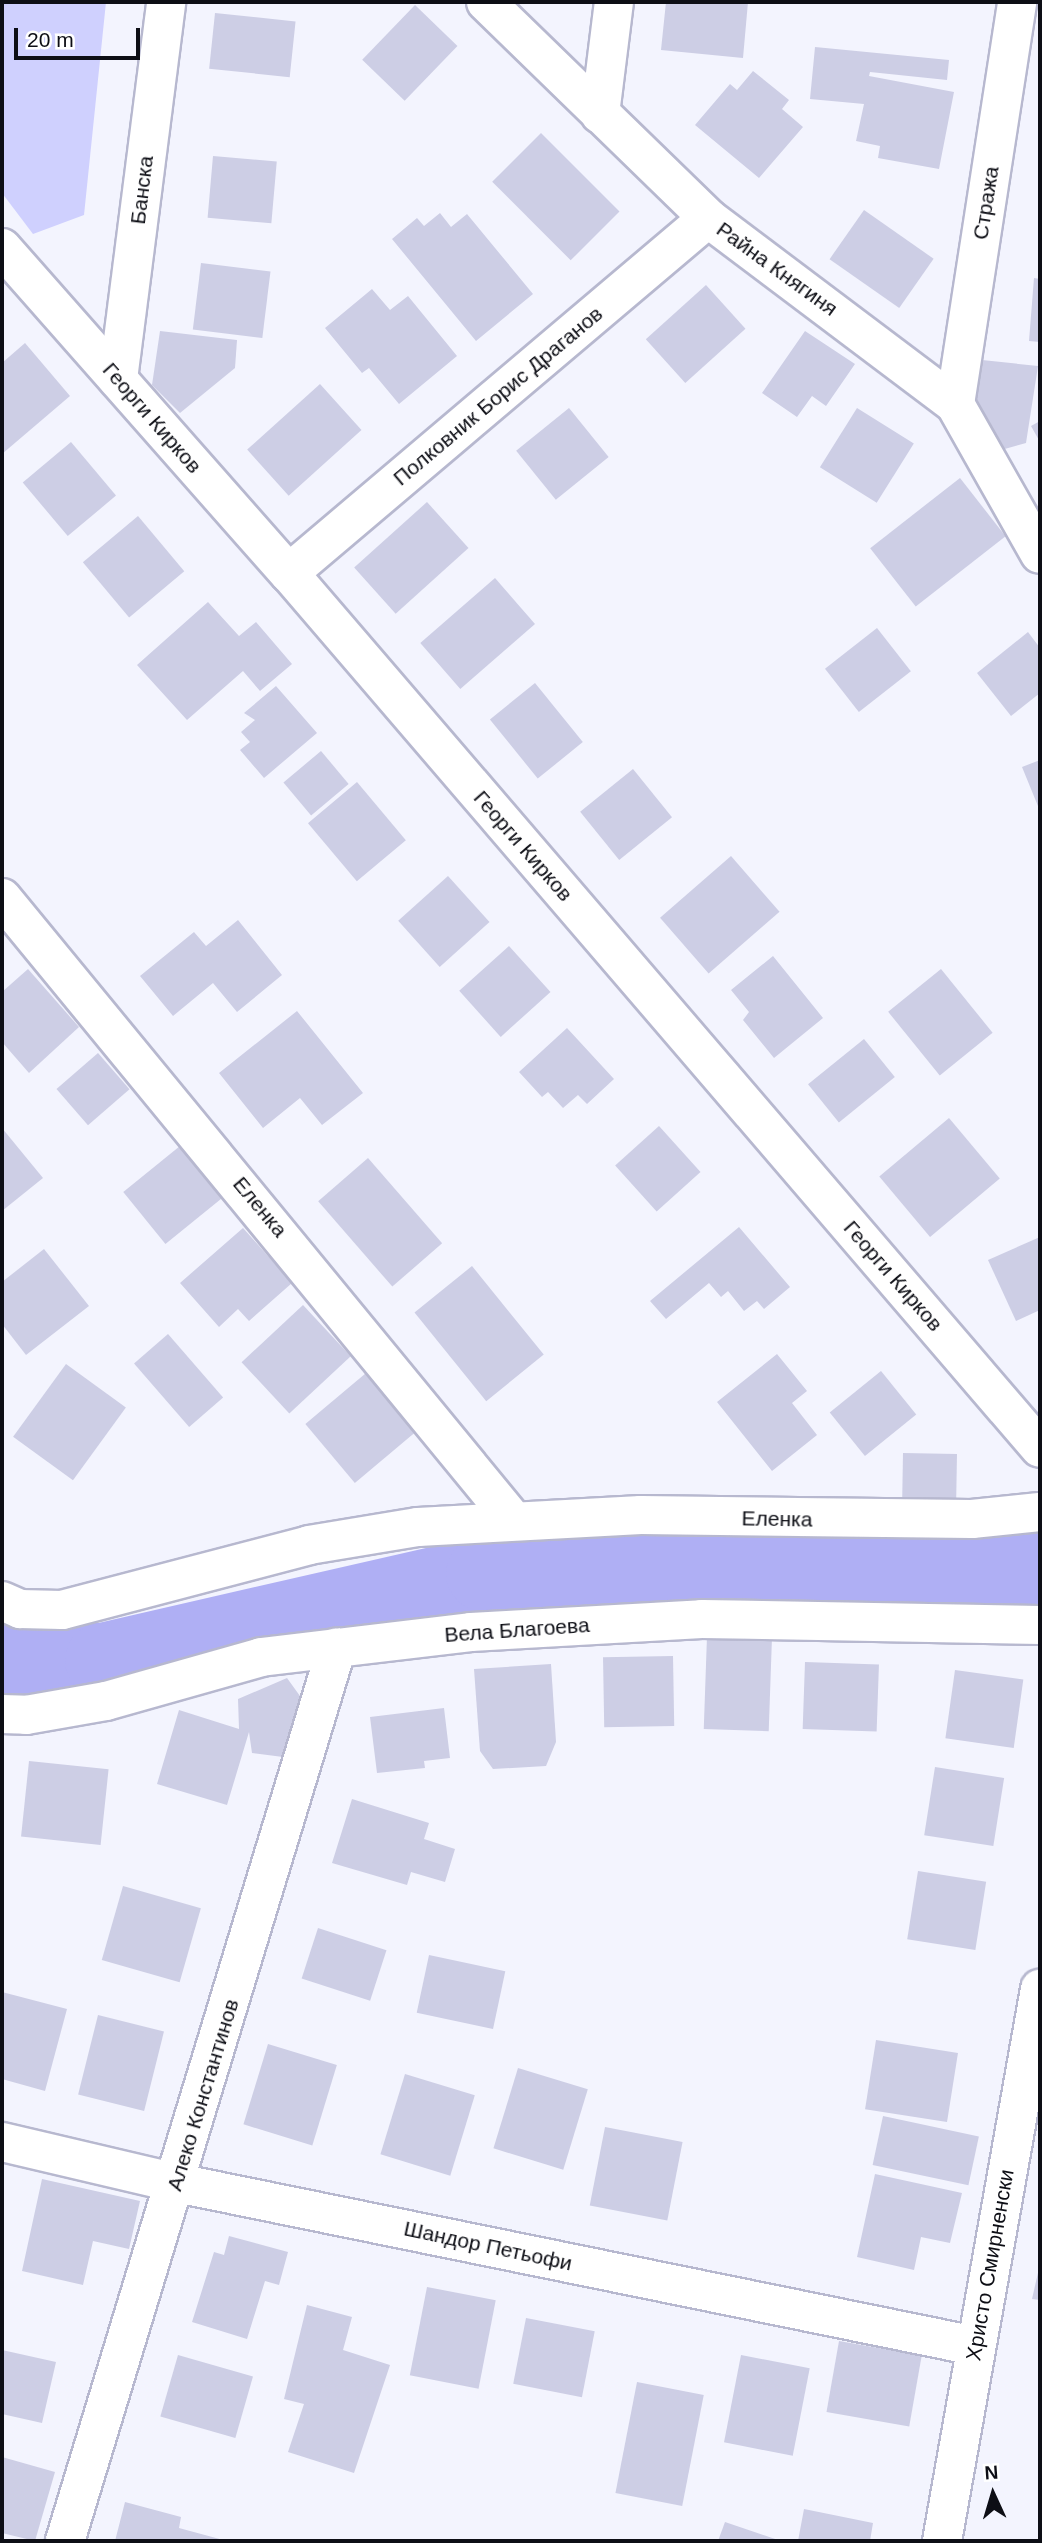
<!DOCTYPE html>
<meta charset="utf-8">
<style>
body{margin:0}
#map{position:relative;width:1042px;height:2543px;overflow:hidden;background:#f3f4fe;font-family:Helvetica,sans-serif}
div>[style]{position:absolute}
.green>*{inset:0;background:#cfd0fe}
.river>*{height:75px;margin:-37.5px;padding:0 37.5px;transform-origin:37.5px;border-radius:37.5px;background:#afaff4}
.building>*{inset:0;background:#cdcee5;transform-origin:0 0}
.roads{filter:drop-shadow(2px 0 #b7b8cf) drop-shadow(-2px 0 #b7b8cf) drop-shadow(0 2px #b7b8cf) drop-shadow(0 -2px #b7b8cf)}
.street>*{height:38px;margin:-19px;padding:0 19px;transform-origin:19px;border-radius:19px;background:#fff}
.secondary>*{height:38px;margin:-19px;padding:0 19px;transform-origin:19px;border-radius:19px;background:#fff}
span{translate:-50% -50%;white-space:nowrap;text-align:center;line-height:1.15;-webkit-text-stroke:5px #fff;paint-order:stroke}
.street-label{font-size:21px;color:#0d0e15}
.frame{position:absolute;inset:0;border:4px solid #0d0e15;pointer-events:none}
.north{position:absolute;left:958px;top:2459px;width:70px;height:70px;-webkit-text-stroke:5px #fff;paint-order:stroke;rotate:356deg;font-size:19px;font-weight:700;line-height:28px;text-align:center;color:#0d0e15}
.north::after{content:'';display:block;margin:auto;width:24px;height:32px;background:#0d0e15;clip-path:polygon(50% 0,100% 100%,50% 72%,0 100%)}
.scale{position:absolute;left:14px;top:28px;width:126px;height:32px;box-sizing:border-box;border:4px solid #0d0e15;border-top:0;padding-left:9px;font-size:21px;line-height:24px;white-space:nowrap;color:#0d0e15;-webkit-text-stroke:5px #fff;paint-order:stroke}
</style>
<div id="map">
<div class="green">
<i style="clip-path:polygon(2px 2px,106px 2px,84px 215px,33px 234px,2px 193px)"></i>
</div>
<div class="river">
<i style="left:2px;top:1659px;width:100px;rotate:0.6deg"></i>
<i style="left:102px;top:1660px;width:391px;rotate:-12.9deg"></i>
<i style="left:483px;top:1573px;width:557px;rotate:-0.41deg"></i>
</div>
<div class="building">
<i style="clip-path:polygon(666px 2px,748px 2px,743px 58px,661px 50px)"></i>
<i style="left:415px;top:5px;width:59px;height:76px;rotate:44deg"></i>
<i style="left:215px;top:13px;width:81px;height:56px;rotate:6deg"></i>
<i style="clip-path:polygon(815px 47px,949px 60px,947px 80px,870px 72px,869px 76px,954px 92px,939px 169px,878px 158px,880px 146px,856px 141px,864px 104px,810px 99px)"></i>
<i style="clip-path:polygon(753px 71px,789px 100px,782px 109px,803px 127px,759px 178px,695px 125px,730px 84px,737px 90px)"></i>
<i style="left:541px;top:133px;width:111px;height:69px;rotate:45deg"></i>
<i style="left:213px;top:156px;width:64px;height:62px;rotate:5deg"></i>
<i style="left:864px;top:210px;width:85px;height:60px;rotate:35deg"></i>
<i style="clip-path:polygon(440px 213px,451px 227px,467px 214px,533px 294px,476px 341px,392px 239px,417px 218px,424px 226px)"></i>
<i style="left:201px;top:263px;width:70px;height:67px;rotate:7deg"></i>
<i style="clip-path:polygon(1034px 278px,1040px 279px,1040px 342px,1029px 341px)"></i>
<i style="left:706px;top:285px;width:59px;height:81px;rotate:48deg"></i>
<i style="clip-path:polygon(372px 289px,390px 310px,408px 296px,457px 356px,399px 404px,369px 368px,362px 373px,325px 328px)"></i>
<i style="clip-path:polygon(160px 331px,237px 340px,235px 368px,180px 413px,152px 385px)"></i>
<i style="clip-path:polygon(805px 331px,855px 364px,826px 406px,812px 396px,797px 417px,762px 393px)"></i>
<i style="clip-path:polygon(25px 343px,70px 396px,2px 454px,2px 363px)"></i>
<i style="clip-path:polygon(982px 360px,1038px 366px,1026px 443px,1001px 450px,975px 409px)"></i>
<i style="left:320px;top:384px;width:62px;height:98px;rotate:48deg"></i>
<i style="left:569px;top:408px;width:63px;height:68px;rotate:51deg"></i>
<i style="left:857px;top:408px;width:67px;height:70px;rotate:32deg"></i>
<i style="clip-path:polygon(1040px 421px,1040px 442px,1031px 426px)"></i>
<i style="left:71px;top:442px;width:70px;height:63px;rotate:50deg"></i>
<i style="left:960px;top:478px;width:74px;height:114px;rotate:52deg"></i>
<i style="left:427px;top:502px;width:62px;height:98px;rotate:48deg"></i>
<i style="left:138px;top:516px;width:72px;height:72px;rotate:50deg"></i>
<i style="left:495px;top:578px;width:61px;height:99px;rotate:49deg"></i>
<i style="clip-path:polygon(208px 602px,239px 636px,256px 622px,292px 664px,260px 691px,243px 671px,187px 720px,137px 665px)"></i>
<i style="left:877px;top:628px;width:55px;height:66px;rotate:52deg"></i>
<i style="clip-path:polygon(1028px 632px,1040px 648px,1040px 693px,1011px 716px,977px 673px)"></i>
<i style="left:535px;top:683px;width:76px;height:58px;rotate:51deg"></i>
<i style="clip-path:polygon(276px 686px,317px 733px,264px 778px,240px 750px,250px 742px,241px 732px,255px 720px,244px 713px)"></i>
<i style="left:321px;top:751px;width:43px;height:49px;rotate:50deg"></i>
<i style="clip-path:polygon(1040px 760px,1040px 811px,1022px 767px)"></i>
<i style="left:633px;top:769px;width:62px;height:68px;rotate:51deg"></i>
<i style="left:357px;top:782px;width:76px;height:64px;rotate:50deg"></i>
<i style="left:731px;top:856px;width:74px;height:94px;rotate:49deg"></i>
<i style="left:448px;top:876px;width:62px;height:67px;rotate:48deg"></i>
<i style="clip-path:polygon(238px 920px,282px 975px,237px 1012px,213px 983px,173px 1016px,140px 976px,194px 932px,206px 946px)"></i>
<i style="left:509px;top:946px;width:62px;height:67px;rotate:48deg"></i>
<i style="clip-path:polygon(773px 956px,823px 1018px,774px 1058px,743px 1020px,749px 1012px,731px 990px)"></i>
<i style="clip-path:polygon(28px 969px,79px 1027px,29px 1073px,2px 1042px,2px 992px)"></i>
<i style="left:941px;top:969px;width:82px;height:68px;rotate:51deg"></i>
<i style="clip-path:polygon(297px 1011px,363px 1093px,322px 1125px,300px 1098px,263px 1128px,219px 1073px)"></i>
<i style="clip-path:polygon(567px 1028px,614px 1079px,587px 1104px,578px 1095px,563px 1108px,548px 1092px,542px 1097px,519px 1072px)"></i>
<i style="left:864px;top:1039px;width:49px;height:72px;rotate:51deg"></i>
<i style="left:98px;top:1053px;width:48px;height:55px;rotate:49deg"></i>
<i style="left:949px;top:1118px;width:79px;height:91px;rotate:50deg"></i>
<i style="left:659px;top:1126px;width:62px;height:59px;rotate:48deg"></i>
<i style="clip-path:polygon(2px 1128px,43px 1178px,2px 1211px)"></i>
<i style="left:180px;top:1146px;width:67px;height:73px;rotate:51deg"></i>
<i style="left:368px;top:1158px;width:113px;height:66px;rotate:49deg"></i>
<i style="clip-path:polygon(739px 1227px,790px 1287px,764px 1309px,757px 1301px,744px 1311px,728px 1291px,721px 1297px,709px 1283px,666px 1319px,650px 1301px)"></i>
<i style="clip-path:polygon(243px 1228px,292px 1283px,249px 1321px,238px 1309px,219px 1327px,180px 1283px)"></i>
<i style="clip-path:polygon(1040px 1237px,1040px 1310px,1016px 1321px,988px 1260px)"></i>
<i style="clip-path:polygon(44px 1249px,89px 1306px,26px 1355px,2px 1324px,2px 1282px)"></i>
<i style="left:472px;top:1266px;width:114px;height:74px;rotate:51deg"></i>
<i style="left:303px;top:1305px;width:70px;height:84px;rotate:47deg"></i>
<i style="left:168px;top:1334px;width:84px;height:45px;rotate:49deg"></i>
<i style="clip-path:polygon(777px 1354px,807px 1391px,792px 1403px,817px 1435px,772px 1471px,717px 1402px)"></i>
<i style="left:66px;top:1364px;width:74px;height:90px;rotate:36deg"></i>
<i style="left:372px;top:1368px;width:77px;height:87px;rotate:50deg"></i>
<i style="left:881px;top:1371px;width:56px;height:66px;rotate:51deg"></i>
<i style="left:903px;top:1453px;width:54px;height:51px;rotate:1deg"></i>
<i style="left:707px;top:1636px;width:65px;height:93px;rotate:2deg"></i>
<i style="left:673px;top:1656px;width:70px;height:70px;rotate:89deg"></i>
<i style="left:805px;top:1662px;width:74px;height:67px;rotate:2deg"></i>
<i style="clip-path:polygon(551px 1664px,556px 1742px,546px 1766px,493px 1769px,480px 1751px,474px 1669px)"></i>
<i style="left:955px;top:1670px;width:69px;height:69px;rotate:8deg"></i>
<i style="clip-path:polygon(287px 1678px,300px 1696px,283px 1757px,252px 1753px,249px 1732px,227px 1805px,157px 1784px,179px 1710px,239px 1729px,238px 1699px)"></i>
<i style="clip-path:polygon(444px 1708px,450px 1758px,424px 1761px,425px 1768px,377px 1773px,370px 1717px)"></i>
<i style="left:29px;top:1761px;width:80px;height:76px;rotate:6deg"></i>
<i style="left:935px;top:1767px;width:70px;height:69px;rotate:9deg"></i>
<i style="clip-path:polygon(352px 1799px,429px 1823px,424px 1839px,455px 1849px,445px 1882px,411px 1872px,407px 1885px,332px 1863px)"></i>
<i style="left:918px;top:1871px;width:69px;height:69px;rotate:9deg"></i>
<i style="left:123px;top:1886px;width:81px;height:77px;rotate:16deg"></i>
<i style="left:318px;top:1928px;width:72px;height:53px;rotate:18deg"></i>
<i style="left:429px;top:1955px;width:78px;height:59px;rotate:12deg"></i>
<i style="clip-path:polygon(2px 1992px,67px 2009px,45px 2091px,2px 2079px)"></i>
<i style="left:98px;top:2015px;width:68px;height:82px;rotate:14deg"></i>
<i style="left:876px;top:2040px;width:83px;height:70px;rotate:9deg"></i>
<i style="left:268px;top:2044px;width:72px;height:84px;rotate:17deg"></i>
<i style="left:518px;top:2068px;width:73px;height:84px;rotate:17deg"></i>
<i style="left:405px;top:2074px;width:73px;height:84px;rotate:17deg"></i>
<i style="left:883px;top:2116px;width:98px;height:50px;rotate:12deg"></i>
<i style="left:605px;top:2127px;width:79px;height:80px;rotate:11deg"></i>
<i style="clip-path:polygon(875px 2174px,962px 2193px,950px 2243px,921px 2237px,914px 2270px,857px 2257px)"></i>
<i style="clip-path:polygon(42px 2179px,140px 2201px,129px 2249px,93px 2241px,83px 2285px,22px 2271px)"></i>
<i style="clip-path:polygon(229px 2236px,288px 2252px,279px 2285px,265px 2281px,247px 2339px,192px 2322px,214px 2252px,224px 2255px)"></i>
<i style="clip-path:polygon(1040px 2264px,1040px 2300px,1032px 2299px)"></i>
<i style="left:427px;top:2287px;width:70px;height:90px;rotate:11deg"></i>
<i style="clip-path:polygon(307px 2305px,352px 2317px,343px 2350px,390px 2365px,354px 2473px,288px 2452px,304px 2404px,284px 2399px)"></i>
<i style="left:526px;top:2318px;width:70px;height:67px;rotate:11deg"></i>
<i style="left:839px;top:2341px;width:84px;height:72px;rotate:10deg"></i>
<i style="clip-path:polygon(2px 2350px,56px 2362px,42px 2423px,2px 2414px)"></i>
<i style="left:178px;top:2355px;width:78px;height:64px;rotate:16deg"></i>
<i style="left:741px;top:2355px;width:70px;height:89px;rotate:11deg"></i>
<i style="left:637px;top:2382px;width:68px;height:113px;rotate:11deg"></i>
<i style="clip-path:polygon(2px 2457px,55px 2472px,35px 2541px,2px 2533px)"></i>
<i style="clip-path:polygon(125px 2502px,181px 2517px,179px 2528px,227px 2541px,115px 2541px)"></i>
<i style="clip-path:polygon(804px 2509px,873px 2523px,870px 2541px,798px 2541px)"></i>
<i style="clip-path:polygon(725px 2522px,781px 2541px,718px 2541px)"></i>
</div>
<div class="roads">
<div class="street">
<i style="left:486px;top:2px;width:310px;rotate:44.2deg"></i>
<i style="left:708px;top:218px;width:309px;rotate:37deg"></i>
<i style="left:955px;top:404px;width:172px;rotate:60.5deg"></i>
<i style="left:600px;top:114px;width:113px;rotate:-82.9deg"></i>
<i style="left:118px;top:379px;width:380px;rotate:-82.7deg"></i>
<i style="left:955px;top:404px;width:407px;rotate:-81.2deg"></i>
<i style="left:289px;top:573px;width:549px;rotate:-40.27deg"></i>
<i style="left:2px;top:898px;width:805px;rotate:50.6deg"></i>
<i style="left:2px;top:1601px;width:20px;rotate:24deg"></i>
<i style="left:20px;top:1609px;width:42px;rotate:1.4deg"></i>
<i style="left:62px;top:1610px;width:255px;rotate:-14.7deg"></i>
<i style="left:309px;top:1545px;width:110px;rotate:-9.4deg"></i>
<i style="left:418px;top:1527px;width:223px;rotate:-3.1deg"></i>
<i style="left:641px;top:1515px;width:331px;rotate:0.7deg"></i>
<i style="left:972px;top:1519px;width:68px;rotate:-5.9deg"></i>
<i style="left:2px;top:1714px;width:24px;rotate:2deg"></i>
<i style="left:26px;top:1715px;width:81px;rotate:-9.9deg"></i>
<i style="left:106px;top:1701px;width:161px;rotate:-15.8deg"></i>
<i style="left:261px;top:1657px;width:211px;rotate:-6.8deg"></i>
<i style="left:471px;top:1632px;width:231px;rotate:-3.2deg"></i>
<i style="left:702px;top:1619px;width:338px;rotate:1deg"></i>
<i style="left:2px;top:2142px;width:180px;rotate:13.2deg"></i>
<i style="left:177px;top:2183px;width:814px;rotate:11.54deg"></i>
<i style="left:65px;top:2541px;width:934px;rotate:-73.08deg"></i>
</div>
<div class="secondary">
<i style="left:2px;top:248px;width:434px;rotate:48.6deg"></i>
<i style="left:289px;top:573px;width:1153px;rotate:49.36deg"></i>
<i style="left:942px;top:2541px;width:561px;rotate:-79.93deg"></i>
</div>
</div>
<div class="street-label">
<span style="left:142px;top:190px;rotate:-83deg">Банска</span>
<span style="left:986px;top:203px;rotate:-81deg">Стража</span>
<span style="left:777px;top:269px;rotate:36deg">Райна Княгиня</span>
<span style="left:498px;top:396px;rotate:-40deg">Полковник Борис Драганов</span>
<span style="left:152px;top:418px;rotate:49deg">Георги Кирков</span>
<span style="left:523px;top:846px;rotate:49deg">Георги Кирков</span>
<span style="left:260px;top:1207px;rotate:50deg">Еленка</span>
<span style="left:893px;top:1276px;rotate:49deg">Георги Кирков</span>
<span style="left:777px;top:1519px;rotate:1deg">Еленка</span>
<span style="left:517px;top:1630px;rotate:-4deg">Вела Благоева</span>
<span style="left:203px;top:2095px;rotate:-73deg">Алеко Константинов</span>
<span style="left:488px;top:2246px;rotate:12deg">Шандор Петьофи</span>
<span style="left:990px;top:2265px;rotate:-80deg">Христо Смирненски</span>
</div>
<div class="frame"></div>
<div class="north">N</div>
<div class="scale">20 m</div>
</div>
